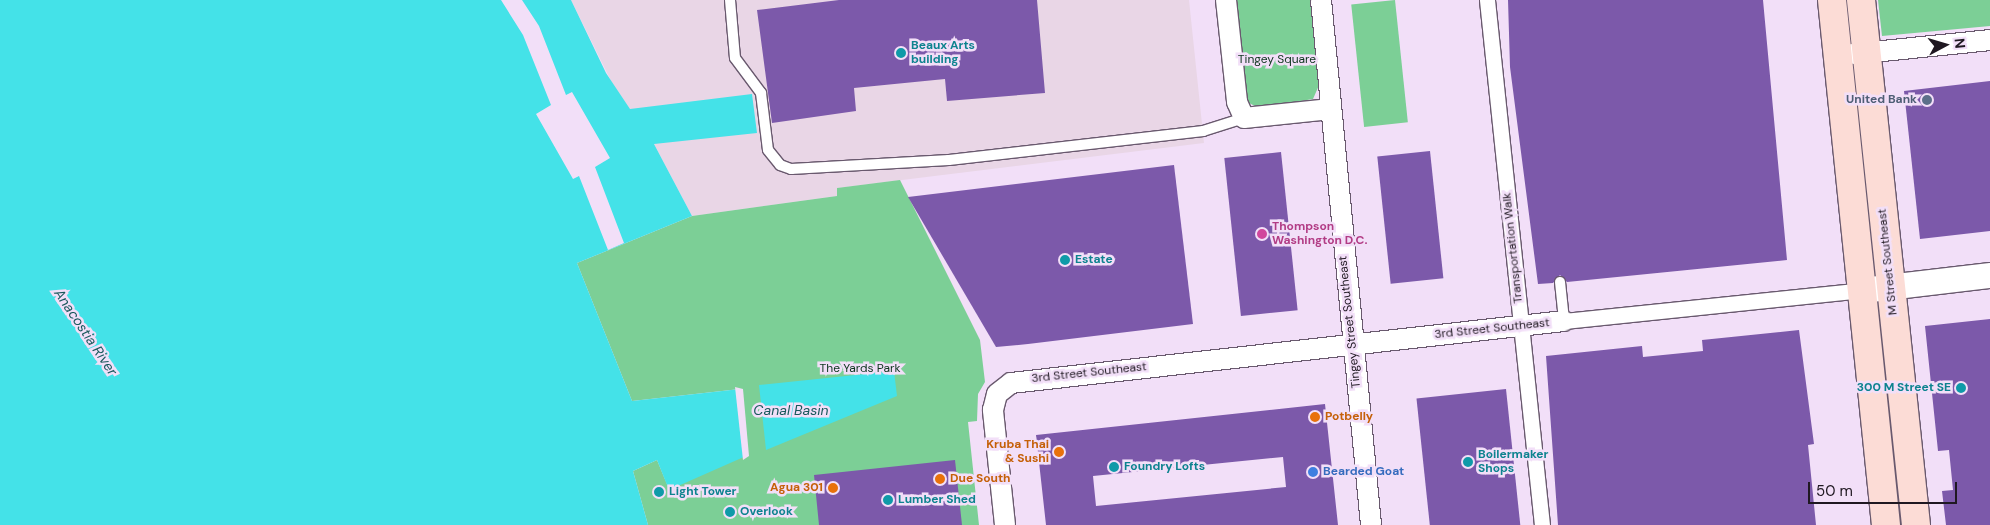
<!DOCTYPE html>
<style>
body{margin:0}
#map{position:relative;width:1990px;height:525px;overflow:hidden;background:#f2dff8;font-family:"DM Sans",sans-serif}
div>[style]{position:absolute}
.industrial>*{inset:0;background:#e9d6e6}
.green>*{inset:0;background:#7ccf96;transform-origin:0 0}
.water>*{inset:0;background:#44e2e8}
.pier>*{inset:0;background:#f2dff8}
.building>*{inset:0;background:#7c59aa;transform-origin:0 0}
.roads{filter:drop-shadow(1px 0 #69596e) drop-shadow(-1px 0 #69596e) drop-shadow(0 1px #69596e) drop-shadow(0 -1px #69596e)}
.service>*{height:10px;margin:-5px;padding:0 5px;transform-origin:5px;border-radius:5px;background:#fff}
.pedestrian>*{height:15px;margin:-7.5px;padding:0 7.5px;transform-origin:7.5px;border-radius:7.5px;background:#fff}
.minor>*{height:20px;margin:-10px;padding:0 10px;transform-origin:10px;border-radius:10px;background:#fff}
.tertiary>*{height:25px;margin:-12.5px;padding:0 12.5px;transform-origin:12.5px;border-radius:12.5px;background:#fff}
.primary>*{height:28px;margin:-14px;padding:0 14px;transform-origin:14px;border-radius:14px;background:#fcdcd6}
.dots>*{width:14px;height:14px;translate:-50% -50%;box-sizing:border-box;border:2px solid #f2dff8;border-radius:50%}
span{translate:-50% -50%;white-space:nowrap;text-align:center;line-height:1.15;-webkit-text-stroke:5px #f2dff8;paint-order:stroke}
.culture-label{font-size:12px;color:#0d838f;font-weight:700}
.left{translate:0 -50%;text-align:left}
.right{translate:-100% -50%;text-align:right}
.park-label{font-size:12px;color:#0c341c}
.service-label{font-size:12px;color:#4e5e75;font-weight:700}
.hotel-label{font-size:12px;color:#b23c85;font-weight:700}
.street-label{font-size:12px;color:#1f1821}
.food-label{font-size:12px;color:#c56008;font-weight:700}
.shop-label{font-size:12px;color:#366cbe;font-weight:700}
.water-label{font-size:14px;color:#19595c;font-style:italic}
.north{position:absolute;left:1920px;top:20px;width:50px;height:50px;-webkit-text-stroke:4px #f2dff8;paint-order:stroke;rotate:84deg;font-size:14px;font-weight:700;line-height:20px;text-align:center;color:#1f1821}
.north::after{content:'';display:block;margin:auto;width:18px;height:22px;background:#1f1821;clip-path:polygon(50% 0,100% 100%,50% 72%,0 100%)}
.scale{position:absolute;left:1808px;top:482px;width:149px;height:22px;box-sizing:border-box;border:2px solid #1f1821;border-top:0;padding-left:6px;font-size:15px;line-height:18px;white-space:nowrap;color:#1f1821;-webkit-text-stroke:4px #f2dff8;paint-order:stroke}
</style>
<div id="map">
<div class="industrial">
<i style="clip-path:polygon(571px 0,1189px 0,1204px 143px,837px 188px,837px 196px,692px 216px,654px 144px,615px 89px)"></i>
</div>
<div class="green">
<i style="clip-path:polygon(1231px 0,1310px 0,1320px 83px,1313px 99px,1259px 108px,1245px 101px)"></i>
<i style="left:1395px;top:0;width:123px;height:44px;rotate:84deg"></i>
<i style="clip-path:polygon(1878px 0,1990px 0,1990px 26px,1882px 36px)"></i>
<i style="clip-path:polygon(900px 180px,980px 340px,985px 382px,978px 394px,977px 421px,968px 422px,979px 525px,648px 525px,633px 471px,657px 460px,669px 489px,740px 389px,632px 401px,577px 263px,692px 216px,837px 196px,837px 188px)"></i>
</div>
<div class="water">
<i style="clip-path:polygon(0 0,571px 0,606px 73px,630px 109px,752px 94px,757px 133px,654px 144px,692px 216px,577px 263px,632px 401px,740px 389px,746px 456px,669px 490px,657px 460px,633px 471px,648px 525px,0 525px)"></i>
<i style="clip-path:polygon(894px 371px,897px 396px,766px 450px,759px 385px)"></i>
</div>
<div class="pier">
<i style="clip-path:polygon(501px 0,522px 0,539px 26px,566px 95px,572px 92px,610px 158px,595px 167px,624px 243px,608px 250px,579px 176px,573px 179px,536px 114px,551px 105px,523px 35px)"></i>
<i style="clip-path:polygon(735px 387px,743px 389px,749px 456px,743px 460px)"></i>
</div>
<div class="building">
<i style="clip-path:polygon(839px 0,1037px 0,1045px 93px,947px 101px,945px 79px,854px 88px,856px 111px,772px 123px,757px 10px)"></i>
<i style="clip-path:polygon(1508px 0,1763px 0,1787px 260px,1567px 282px,1560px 275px,1553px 283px,1538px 284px,1510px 67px)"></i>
<i style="clip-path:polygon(1990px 81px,1990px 231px,1920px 239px,1904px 91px)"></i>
<i style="left:1430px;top:151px;width:128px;height:53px;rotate:84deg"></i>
<i style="left:1281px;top:152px;width:159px;height:57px;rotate:84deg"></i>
<i style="clip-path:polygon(1174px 165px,1193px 324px,1028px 344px,996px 347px,908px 197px)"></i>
<i style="clip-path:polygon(1990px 319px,1990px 525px,1946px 525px,1942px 491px,1953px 490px,1949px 450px,1938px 451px,1925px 326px)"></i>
<i style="clip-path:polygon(1799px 330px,1814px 444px,1808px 445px,1816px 525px,1558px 525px,1546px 356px,1642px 346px,1643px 357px,1703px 351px,1702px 340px)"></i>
<i style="left:1506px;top:389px;width:137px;height:90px;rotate:84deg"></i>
<i style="clip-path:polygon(evenodd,1325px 404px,1338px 525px,1046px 525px,1036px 435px,1325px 404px,1283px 457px,1286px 487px,1096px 506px,1093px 476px,1283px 457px)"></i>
<i style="clip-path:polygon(955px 460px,962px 525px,819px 525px,814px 475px)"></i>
</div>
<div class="roads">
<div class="service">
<i style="left:730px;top:0;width:58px;rotate:85.1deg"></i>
<i style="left:735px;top:58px;width:44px;rotate:53.4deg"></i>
<i style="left:761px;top:93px;width:57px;rotate:83deg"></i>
<i style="left:768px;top:150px;width:19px;rotate:51deg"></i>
<i style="left:780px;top:165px;width:12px;rotate:20deg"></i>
<i style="left:791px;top:169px;width:158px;rotate:-3.3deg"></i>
<i style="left:949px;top:160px;width:256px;rotate:-6.5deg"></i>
<i style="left:1203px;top:131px;width:43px;rotate:-17.6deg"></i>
<i style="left:1560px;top:282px;width:39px;rotate:84deg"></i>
</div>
<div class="pedestrian">
<i style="left:1487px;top:0;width:528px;rotate:84.02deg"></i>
<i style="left:1564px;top:321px;width:300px;rotate:-5.9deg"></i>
</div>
<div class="minor">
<i style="left:1226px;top:0;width:103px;rotate:83.8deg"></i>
<i style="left:1237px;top:102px;width:17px;rotate:66deg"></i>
<i style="left:1244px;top:118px;width:87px;rotate:-5.9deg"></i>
<i style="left:1321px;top:0;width:527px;rotate:84.56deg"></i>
<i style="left:1853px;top:54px;width:138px;rotate:-5.8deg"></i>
<i style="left:1005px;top:525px;width:116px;rotate:-96deg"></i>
<i style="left:993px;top:410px;width:16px;rotate:-76deg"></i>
<i style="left:997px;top:394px;width:18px;rotate:-38deg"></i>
<i style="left:1011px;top:383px;width:556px;rotate:-6.4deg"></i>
</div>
<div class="tertiary">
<i style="left:1862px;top:290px;width:129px;rotate:-6.7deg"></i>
</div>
<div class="primary">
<i style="left:1832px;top:0;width:528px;rotate:84.13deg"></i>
<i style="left:1861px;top:0;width:528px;rotate:84.02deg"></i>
</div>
</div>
<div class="dots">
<i style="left:901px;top:53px;background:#0f9aa8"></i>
<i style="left:1927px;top:100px;background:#5c6f8a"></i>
<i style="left:1262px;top:234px;background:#d1479c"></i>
<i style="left:1065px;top:260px;background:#0f9aa8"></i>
<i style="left:1961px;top:388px;background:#0f9aa8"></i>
<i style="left:1315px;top:417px;background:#e8710a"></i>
<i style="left:1059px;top:452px;background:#e8710a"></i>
<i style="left:1468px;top:462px;background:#0f9aa8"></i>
<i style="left:1114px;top:467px;background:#0f9aa8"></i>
<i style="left:1313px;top:472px;background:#3f7fe0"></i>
<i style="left:940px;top:479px;background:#e8710a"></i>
<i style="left:833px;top:488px;background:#e8710a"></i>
<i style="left:659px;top:492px;background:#0f9aa8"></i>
<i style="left:888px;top:500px;background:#0f9aa8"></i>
<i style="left:730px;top:512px;background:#0f9aa8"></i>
</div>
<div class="culture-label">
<span class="left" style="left:911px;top:53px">Beaux Arts<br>building</span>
<span class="left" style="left:1075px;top:260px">Estate</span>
<span class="right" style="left:1951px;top:388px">300 M Street SE</span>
<span class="left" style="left:1478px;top:462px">Boilermaker<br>Shops</span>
<span class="left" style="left:1124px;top:467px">Foundry Lofts</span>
<span class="left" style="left:669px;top:492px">Light Tower</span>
<span class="left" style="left:898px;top:500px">Lumber Shed</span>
<span class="left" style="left:740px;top:512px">Overlook</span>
</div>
<div class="park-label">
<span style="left:1277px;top:60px">Tingey Square</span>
<span style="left:860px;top:369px">The Yards Park</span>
</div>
<div class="service-label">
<span class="right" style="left:1917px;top:100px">United Bank</span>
</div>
<div class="hotel-label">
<span class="left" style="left:1272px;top:234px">Thompson<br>Washington D.C.</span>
</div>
<div class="street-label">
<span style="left:1513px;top:248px;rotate:-96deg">Transportation Walk</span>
<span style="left:1888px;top:262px;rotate:-96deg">M Street Southeast</span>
<span style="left:1350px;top:322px;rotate:-96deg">Tingey Street Southeast</span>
<span style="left:1492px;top:329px;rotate:-6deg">3rd Street Southeast</span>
<span style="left:1089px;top:373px;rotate:-6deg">3rd Street Southeast</span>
</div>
<div class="food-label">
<span class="left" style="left:1325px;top:417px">Potbelly</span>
<span class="right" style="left:1049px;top:452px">Kruba Thai<br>&amp; Sushi</span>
<span class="left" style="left:950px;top:479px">Due South</span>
<span class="right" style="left:823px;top:488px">Agua 301</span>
</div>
<div class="shop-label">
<span class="left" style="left:1323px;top:472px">Bearded Goat</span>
</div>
<div class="water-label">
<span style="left:86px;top:332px;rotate:56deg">Anacostia River</span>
<span style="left:791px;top:410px">Canal Basin</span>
</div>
<div class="north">N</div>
<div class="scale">50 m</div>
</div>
